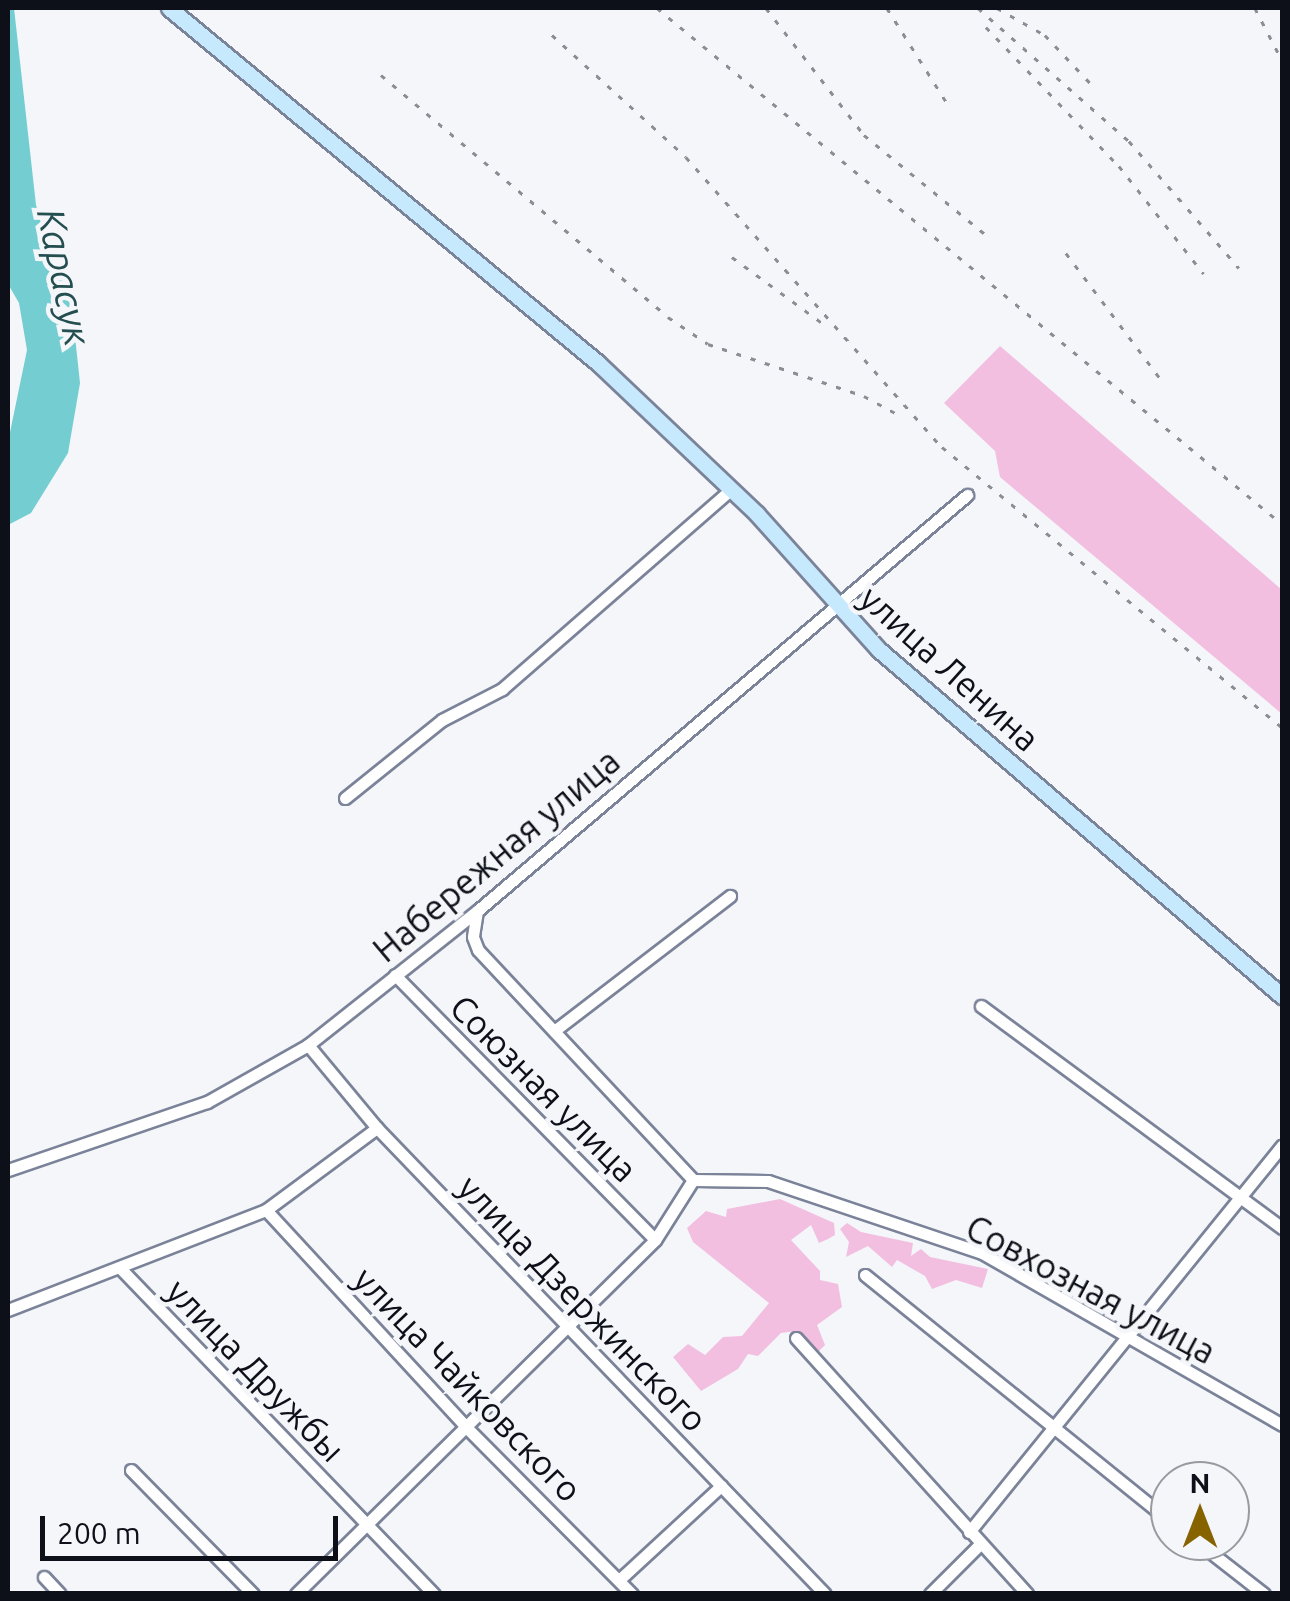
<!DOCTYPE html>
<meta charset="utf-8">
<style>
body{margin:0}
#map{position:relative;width:1290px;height:1601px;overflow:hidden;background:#f4f6fa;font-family:Ubuntu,sans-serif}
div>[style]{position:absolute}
.green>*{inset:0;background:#f2bfe0}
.water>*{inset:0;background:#74cdd1}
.roads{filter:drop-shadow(2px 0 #7b8399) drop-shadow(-2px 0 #7b8399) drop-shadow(0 2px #7b8399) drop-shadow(0 -2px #7b8399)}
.minor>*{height:11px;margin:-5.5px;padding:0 5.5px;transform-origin:5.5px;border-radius:5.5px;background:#fff}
.major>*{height:15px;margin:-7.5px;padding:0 7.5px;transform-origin:7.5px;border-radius:7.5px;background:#c6e9fd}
.rail>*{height:2.5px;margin-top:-1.25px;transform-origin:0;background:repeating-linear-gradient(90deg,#8a8d93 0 5px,transparent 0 15px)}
span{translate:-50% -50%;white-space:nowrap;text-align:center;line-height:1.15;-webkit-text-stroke:9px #f4f6fa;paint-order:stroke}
.street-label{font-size:35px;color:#0d1018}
.water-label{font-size:38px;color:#244e4f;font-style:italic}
.frame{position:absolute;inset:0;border:10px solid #0d1018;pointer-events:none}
.north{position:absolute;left:1150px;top:1461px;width:100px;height:100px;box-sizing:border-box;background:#f4f6fa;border:2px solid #989aa0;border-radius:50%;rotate:0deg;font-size:28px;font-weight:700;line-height:40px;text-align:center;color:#0d1018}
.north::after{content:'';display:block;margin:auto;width:35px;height:45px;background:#876300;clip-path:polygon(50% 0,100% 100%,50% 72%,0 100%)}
.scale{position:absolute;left:40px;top:1516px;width:298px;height:45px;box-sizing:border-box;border:5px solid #0d1018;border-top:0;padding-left:12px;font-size:30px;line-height:35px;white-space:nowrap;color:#0d1018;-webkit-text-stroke:8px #f4f6fa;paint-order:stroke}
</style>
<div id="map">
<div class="green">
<i style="clip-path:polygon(1000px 346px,1282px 590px,1282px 714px,1000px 477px,995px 451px,944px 403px)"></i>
<i style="clip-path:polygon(780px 1199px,834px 1223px,835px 1235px,828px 1239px,819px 1243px,811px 1225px,791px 1240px,820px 1271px,820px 1280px,838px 1284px,842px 1307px,817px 1325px,825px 1345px,817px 1353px,796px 1331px,781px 1333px,758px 1356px,748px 1354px,738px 1369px,701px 1391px,673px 1357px,688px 1344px,705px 1355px,723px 1337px,742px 1336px,769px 1303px,693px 1242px,687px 1228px,706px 1211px,726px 1217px,727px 1209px)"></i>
<i style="clip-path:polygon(847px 1223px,861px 1232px,913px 1243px,911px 1256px,921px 1249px,930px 1257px,988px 1269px,982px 1288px,956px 1280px,932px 1289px,925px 1276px,897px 1260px,892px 1267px,868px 1246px,846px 1257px,849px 1242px,840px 1229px)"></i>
</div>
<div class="water">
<i style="clip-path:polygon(8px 8px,14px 8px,36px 205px,51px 260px,69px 281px,80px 383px,68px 453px,31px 513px,8px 525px,8px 442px,27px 350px,19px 303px,8px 284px)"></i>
</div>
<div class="roads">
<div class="minor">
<i style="left:345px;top:798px;width:124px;rotate:-38.8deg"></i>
<i style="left:442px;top:720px;width:68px;rotate:-27.3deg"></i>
<i style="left:502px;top:689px;width:304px;rotate:-41.1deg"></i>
<i style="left:477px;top:911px;width:26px;rotate:99deg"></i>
<i style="left:473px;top:937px;width:14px;rotate:69deg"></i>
<i style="left:478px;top:950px;width:315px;rotate:46.9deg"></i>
<i style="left:395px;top:975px;width:371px;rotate:45.5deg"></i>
<i style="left:981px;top:1006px;width:374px;rotate:36.4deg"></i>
<i style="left:554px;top:1031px;width:222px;rotate:-37.5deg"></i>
<i style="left:308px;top:1045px;width:108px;rotate:50.3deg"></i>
<i style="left:377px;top:1128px;width:646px;rotate:46.13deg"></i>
<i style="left:8px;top:1170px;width:210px;rotate:-18.9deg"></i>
<i style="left:207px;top:1102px;width:116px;rotate:-29.4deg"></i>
<i style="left:308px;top:1045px;width:216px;rotate:-38.4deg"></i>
<i style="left:477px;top:911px;width:643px;rotate:-40.33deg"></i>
<i style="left:266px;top:1210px;width:298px;rotate:47.3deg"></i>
<i style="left:468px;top:1429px;width:233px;rotate:45.2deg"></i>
<i style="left:122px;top:1270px;width:450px;rotate:46.1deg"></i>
<i style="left:865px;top:1275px;width:392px;rotate:38.9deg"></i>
<i style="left:8px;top:1310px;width:277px;rotate:-21.2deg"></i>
<i style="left:266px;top:1210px;width:138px;rotate:-36.5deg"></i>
<i style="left:796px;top:1338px;width:345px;rotate:47.9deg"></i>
<i style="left:131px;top:1470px;width:174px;rotate:45.5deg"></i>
<i style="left:969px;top:1532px;width:497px;rotate:-51deg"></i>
<i style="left:1196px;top:1541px;width:86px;rotate:37.9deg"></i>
<i style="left:44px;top:1577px;width:23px;rotate:47deg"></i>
<i style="left:619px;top:1580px;width:139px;rotate:-42.7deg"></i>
<i style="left:296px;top:1594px;width:504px;rotate:-44.6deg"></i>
<i style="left:655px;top:1240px;width:71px;rotate:-57.7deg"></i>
<i style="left:693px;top:1180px;width:75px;rotate:0.8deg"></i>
<i style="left:768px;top:1181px;width:226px;rotate:18.6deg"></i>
<i style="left:982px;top:1253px;width:346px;rotate:29.8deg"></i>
<i style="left:930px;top:1594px;width:71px;rotate:-45deg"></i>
</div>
<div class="major">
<i style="left:169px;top:8px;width:557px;rotate:39.61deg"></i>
<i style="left:598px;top:363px;width:219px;rotate:43.5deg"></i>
<i style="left:757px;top:514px;width:181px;rotate:48.1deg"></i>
<i style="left:878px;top:649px;width:533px;rotate:40.66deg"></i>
</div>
</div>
<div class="rail">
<i style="left:657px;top:8px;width:810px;rotate:39.54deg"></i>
<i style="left:766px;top:8px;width:160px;rotate:52.3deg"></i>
<i style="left:864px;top:135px;width:158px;rotate:39.3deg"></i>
<i style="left:887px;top:8px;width:116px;rotate:57.7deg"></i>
<i style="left:978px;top:8px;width:201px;rotate:41.4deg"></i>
<i style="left:1129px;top:141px;width:168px;rotate:49.1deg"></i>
<i style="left:997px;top:8px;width:55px;rotate:29.4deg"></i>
<i style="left:1045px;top:35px;width:70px;rotate:46.7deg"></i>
<i style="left:1255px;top:8px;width:59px;rotate:62.6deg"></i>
<i style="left:986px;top:27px;width:192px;rotate:46.3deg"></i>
<i style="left:1119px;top:166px;width:137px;rotate:51.8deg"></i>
<i style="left:552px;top:35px;width:181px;rotate:42.3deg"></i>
<i style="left:686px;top:157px;width:387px;rotate:48.6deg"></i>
<i style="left:942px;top:447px;width:440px;rotate:39.5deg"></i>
<i style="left:381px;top:75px;width:375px;rotate:40.1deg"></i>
<i style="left:668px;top:317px;width:48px;rotate:34deg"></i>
<i style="left:708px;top:344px;width:164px;rotate:18.4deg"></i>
<i style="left:864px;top:396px;width:42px;rotate:28.4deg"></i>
<i style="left:1066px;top:253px;width:161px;rotate:53.1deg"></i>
<i style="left:732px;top:257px;width:115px;rotate:36.2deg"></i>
</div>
<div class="street-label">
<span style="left:950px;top:668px;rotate:42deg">улица Ленина</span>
<span style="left:496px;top:855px;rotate:-40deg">Набережная улица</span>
<span style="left:544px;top:1088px;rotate:45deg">Союзная улица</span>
<span style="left:1091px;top:1289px;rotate:28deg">Совхозная улица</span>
<span style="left:583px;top:1303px;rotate:46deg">улица Дзержинского</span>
<span style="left:256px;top:1370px;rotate:46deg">улица Дружбы</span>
<span style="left:468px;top:1384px;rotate:46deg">улица Чайковского</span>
</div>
<div class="water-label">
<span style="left:64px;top:277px;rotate:78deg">Карасук</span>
</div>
<div class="frame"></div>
<div class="north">N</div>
<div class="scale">200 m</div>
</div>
